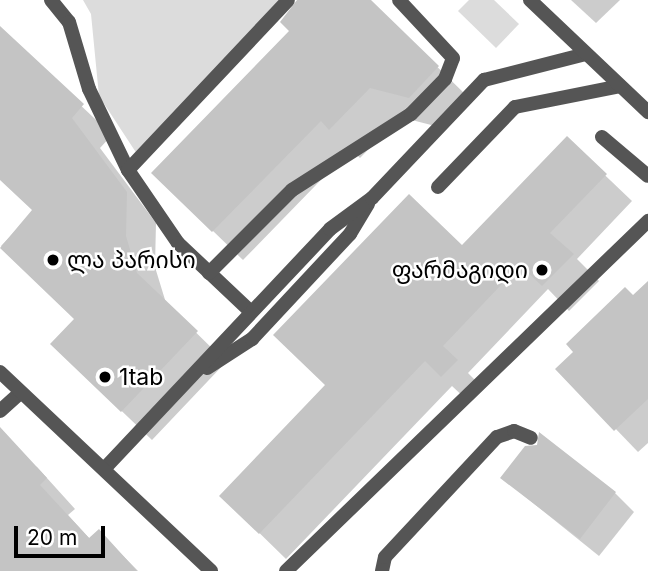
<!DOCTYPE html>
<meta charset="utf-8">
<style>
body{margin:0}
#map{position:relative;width:648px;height:571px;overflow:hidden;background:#fff;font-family:Inter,"Noto Sans Georgian",sans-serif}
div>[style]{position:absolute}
.green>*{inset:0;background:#dcdcdc}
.shadow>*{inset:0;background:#0003}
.building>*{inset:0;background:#c4c4c4}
.service>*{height:14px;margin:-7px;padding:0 7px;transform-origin:7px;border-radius:7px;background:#555}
.minor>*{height:14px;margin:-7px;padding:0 7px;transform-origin:7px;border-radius:7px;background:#555}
.dots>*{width:19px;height:19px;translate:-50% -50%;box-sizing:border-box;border:4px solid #fff;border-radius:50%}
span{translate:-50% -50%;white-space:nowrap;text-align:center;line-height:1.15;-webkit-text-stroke:5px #fff;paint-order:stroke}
.poi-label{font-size:23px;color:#000}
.left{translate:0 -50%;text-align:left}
.right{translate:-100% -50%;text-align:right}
.scale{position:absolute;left:14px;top:526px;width:91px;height:32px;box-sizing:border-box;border:4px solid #000;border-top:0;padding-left:9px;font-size:21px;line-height:24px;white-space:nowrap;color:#000;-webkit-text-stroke:5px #fff;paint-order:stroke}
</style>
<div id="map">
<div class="green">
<i style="clip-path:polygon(83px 0,286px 0,137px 154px,99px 96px,91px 14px)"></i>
<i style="clip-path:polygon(469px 0,494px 0,519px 24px,496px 48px,458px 11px)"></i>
</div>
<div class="shadow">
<i style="clip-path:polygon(302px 0,369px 0,468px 97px,439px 127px,400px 117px,360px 158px,351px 149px,243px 260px,183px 202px,292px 31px)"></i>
<i style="clip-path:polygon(571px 0,620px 0,596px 23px)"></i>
<i style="clip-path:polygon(0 29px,112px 135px,100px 148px,156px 223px,155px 267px,166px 303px,226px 362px,152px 440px,82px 373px,76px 319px,1px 246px,34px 211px,0 179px)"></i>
<i style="clip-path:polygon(567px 139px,632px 201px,577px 259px,599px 281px,569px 311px,548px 289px,468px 373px,483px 388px,469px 402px,452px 386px,286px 559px,248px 522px,462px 248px)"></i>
<i style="clip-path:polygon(648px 283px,648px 443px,638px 452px,558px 369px)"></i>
<i style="clip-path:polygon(0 444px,37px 467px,75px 509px,68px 515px,90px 539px,99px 531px,138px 571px,0 571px)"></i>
<i style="clip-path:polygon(502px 478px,615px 493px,634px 512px,599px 556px)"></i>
</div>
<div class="building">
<i style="clip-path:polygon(297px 0,371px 0,439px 66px,409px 98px,370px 88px,329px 130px,321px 121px,212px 232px,151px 173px,289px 31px,280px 22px)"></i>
<i style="clip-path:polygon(0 26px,84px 104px,72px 118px,127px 192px,126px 236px,137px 273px,198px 331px,121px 412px,50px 344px,74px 319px,0 248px,32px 210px,0 180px)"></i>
<i style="clip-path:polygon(567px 136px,607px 174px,550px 233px,574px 254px,542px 286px,520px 265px,443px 346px,458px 360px,441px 377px,425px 361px,259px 534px,219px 496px,325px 385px,273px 335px,409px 194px,462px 245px)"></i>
<i style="clip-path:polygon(648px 281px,648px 399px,614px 431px,555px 369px,573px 352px,566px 344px,625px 287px,633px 295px)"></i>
<i style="clip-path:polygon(0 427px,47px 478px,40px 485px,89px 538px,99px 529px,137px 571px,0 571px)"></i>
<i style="clip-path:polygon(539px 432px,616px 492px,580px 539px,500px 478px,525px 446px,537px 445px)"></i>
</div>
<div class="service">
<i style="left:51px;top:0;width:28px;rotate:51deg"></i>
<i style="left:69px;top:22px;width:70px;rotate:73.4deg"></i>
<i style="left:89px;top:89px;width:90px;rotate:64.3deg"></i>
<i style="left:128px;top:170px;width:88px;rotate:55.6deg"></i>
<i style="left:178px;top:243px;width:100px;rotate:43.4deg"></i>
<i style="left:602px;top:137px;width:60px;rotate:40.3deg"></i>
<i style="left:128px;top:170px;width:233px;rotate:-46.7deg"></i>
<i style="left:438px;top:187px;width:111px;rotate:-46.1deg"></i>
<i style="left:515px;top:107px;width:107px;rotate:-11.3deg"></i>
<i style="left:209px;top:273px;width:117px;rotate:-45deg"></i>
<i style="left:292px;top:190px;width:141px;rotate:-32.6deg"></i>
<i style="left:411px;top:114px;width:49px;rotate:-45.8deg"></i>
<i style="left:445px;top:79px;width:22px;rotate:-69deg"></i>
<i style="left:453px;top:58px;width:79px;rotate:-133deg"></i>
<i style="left:207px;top:368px;width:54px;rotate:-32.8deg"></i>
<i style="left:252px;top:339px;width:144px;rotate:-47deg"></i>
<i style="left:350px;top:234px;width:35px;rotate:-59deg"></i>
<i style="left:0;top:411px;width:25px;rotate:-42deg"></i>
<i style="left:105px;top:468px;width:328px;rotate:-46.7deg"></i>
<i style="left:330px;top:229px;width:52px;rotate:-36.4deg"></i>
<i style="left:372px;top:198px;width:163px;rotate:-46.5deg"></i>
<i style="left:484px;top:80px;width:105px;rotate:-14.3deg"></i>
<i style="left:286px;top:571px;width:504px;rotate:-44.03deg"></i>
<i style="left:382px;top:571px;width:14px;rotate:-78deg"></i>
<i style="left:385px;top:557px;width:164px;rotate:-47deg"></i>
<i style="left:497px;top:437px;width:18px;rotate:-19deg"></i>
<i style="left:514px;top:431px;width:18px;rotate:22deg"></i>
</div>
<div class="minor">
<i style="left:530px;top:0;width:163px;rotate:43.5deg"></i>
<i style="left:0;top:372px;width:290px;rotate:43.3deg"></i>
</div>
<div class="dots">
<i style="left:53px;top:260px;background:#000"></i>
<i style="left:542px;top:270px;background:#000"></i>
<i style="left:105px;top:377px;background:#000"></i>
</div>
<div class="poi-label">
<span class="left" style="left:67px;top:260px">ლა პარისი</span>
<span class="right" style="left:528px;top:270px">ფარმაგიდი</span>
<span class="left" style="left:119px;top:377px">1tab</span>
</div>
<div class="scale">20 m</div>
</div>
